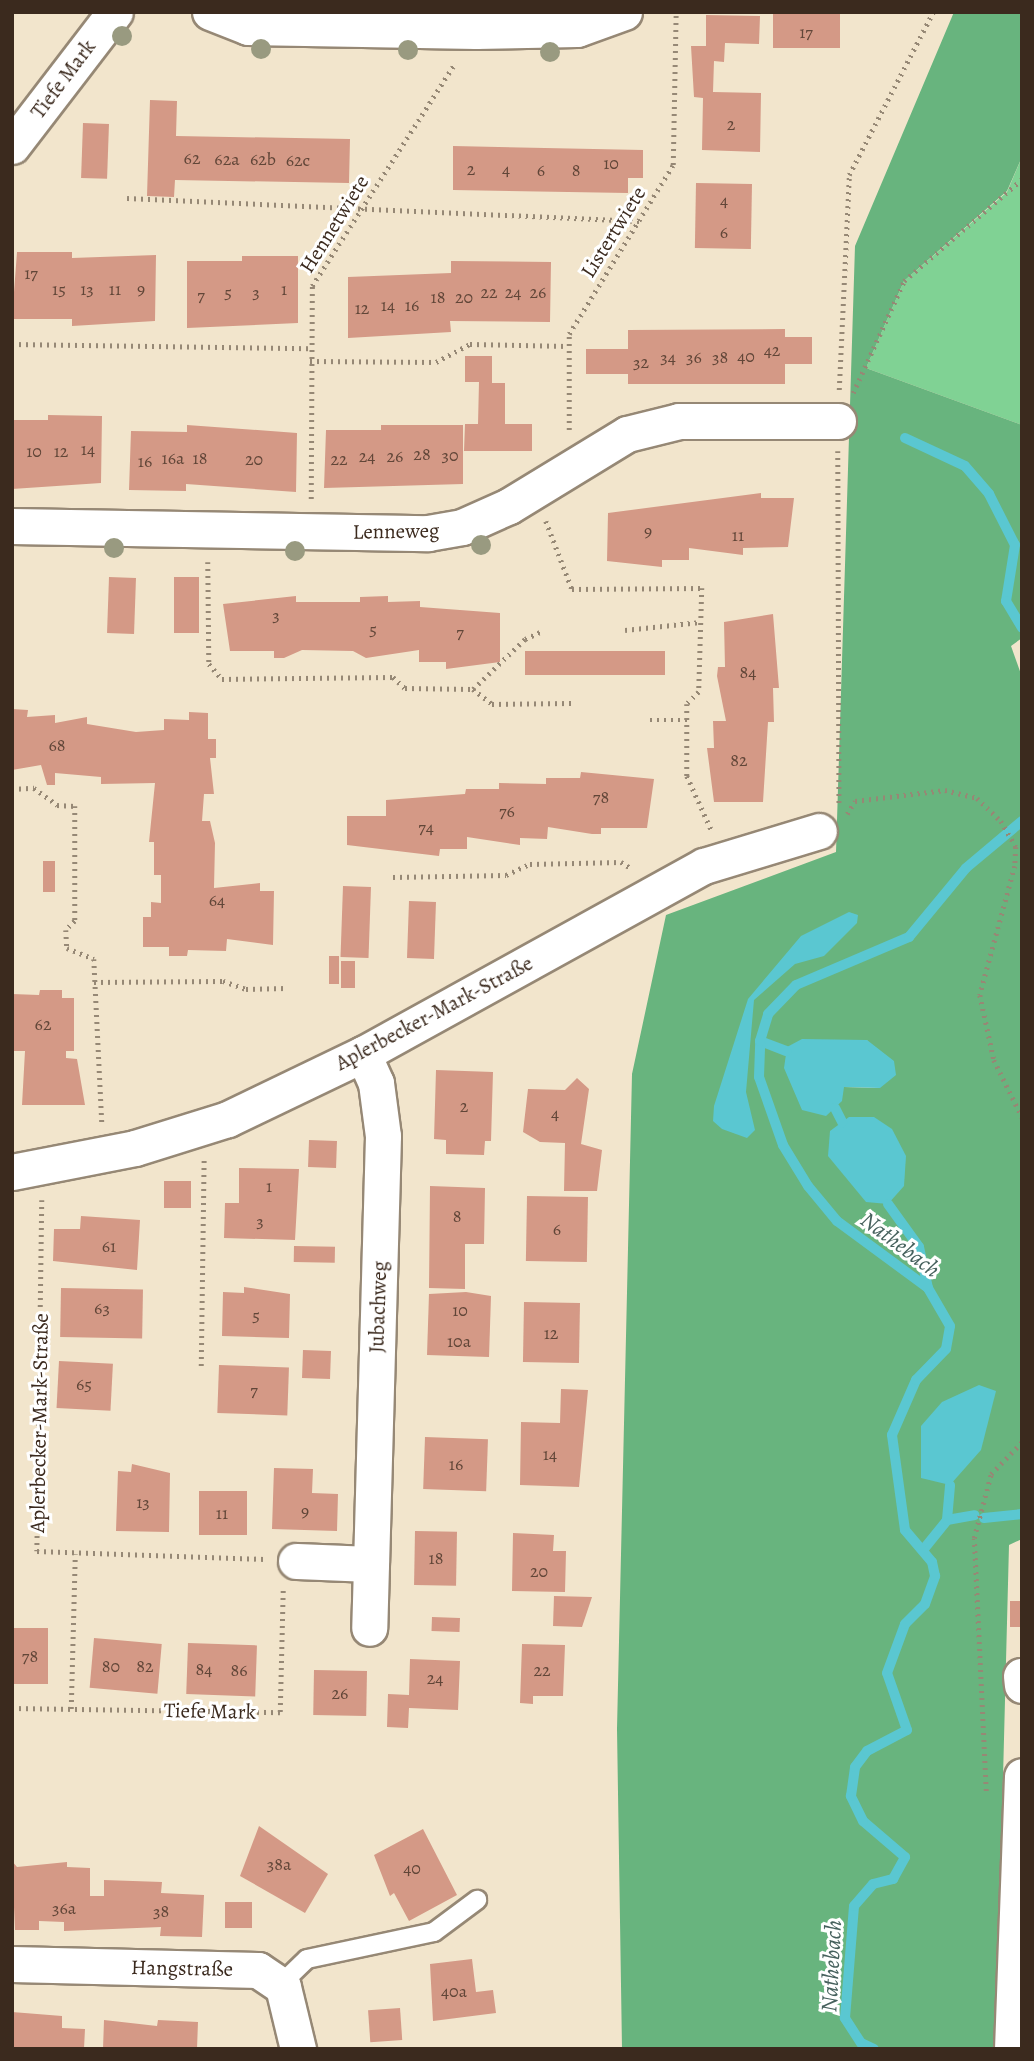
<!DOCTYPE html>
<meta charset="utf-8">
<style>
body{margin:0}
#map{position:relative;width:1034px;height:2061px;overflow:hidden;background:#f2e5cc;font-family:Alegreya,serif}
div>[style]{position:absolute}
.green>*{inset:0;background:#80d294}
.forest>*{inset:0;background:#68b47e}
.water>*{inset:0;background:#5ac7d1}
.stream>*{height:10px;margin:-5px;padding:0 5px;transform-origin:5px;border-radius:5px;background:#5ac7d1}
.building>*{inset:0;background:#d49986;transform-origin:0 0}
.path>*{height:4.5px;margin-top:-2.25px;transform-origin:0;background:repeating-linear-gradient(90deg,#968875 0 2px,transparent 0 7px)}
.roads{filter:drop-shadow(2px 0 #968875) drop-shadow(-2px 0 #968875) drop-shadow(0 2px #968875) drop-shadow(0 -2px #968875)}
.service>*{height:18px;margin:-9px;padding:0 9px;transform-origin:9px;border-radius:9px;background:#fff}
.minor>*{height:35px;margin:-17.5px;padding:0 17.5px;transform-origin:17.5px;border-radius:17.5px;background:#fff}
.trees>*{width:20px;height:20px;margin:-10px;border-radius:50%;background:#999a80}
span{translate:-50% -50%;white-space:nowrap;text-align:center;line-height:1.15;-webkit-text-stroke:6px #fff;paint-order:stroke}
.number-label{font-size:18px;color:#614638}
.number-label span{-webkit-text-stroke-width:0}
.street-label{font-size:21px;color:#3b2a1e}
.water-label{font-size:23px;color:#46615d;font-style:italic}
.frame{position:absolute;inset:0;border:14px solid #3b2a1e;pointer-events:none}
</style>
<div id="map">
<div class="green">
<i style="clip-path:polygon(1022px 157px,1022px 425px,866px 368px,904px 281px,1007px 192px)"></i>
</div>
<div class="forest">
<i style="clip-path:polygon(evenodd,954px 12px,1022px 12px,1022px 157px,1007px 191px,904px 281px,866px 368px,1022px 425px,1022px 638px,1011px 646px,1022px 677px,1022px 1539px,1009px 1545px,996px 2049px,622px 2049px,617px 1729px,632px 1074px,666px 915px,836px 852px,855px 246px,954px 12px,867px 1040px,880px 1088px,844px 1087px,841px 1041px,867px 1040px)"></i>
</div>
<div class="water">
<i style="clip-path:polygon(849px 912px,858px 915px,857px 923px,824px 956px,795px 964px,754px 1000px,746px 1092px,755px 1130px,747px 1138px,722px 1129px,713px 1121px,714px 1106px,748px 999px,801px 936px)"></i>
<i style="clip-path:polygon(802px 1039px,867px 1040px,894px 1061px,896px 1075px,880px 1088px,844px 1087px,842px 1101px,826px 1116px,802px 1110px,784px 1068px,787px 1047px)"></i>
<i style="clip-path:polygon(849px 1117px,874px 1117px,892px 1129px,906px 1156px,904px 1186px,888px 1204px,866px 1202px,828px 1156px,830px 1131px)"></i>
<i style="clip-path:polygon(979px 1385px,996px 1391px,981px 1450px,950px 1485px,921px 1478px,921px 1426px,942px 1402px)"></i>
</div>
<div class="stream">
<i style="left:905px;top:438px;width:66px;rotate:25deg"></i>
<i style="left:965px;top:466px;width:37px;rotate:49deg"></i>
<i style="left:989px;top:494px;width:57px;rotate:63deg"></i>
<i style="left:1015px;top:545px;width:57px;rotate:99.1deg"></i>
<i style="left:1006px;top:601px;width:31px;rotate:59deg"></i>
<i style="left:760px;top:1041px;width:28px;rotate:21deg"></i>
<i style="left:835px;top:1108px;width:16px;rotate:63deg"></i>
<i style="left:888px;top:1204px;width:53px;rotate:54.2deg"></i>
<i style="left:919px;top:1247px;width:42px;rotate:77.6deg"></i>
<i style="left:984px;top:1518px;width:38px;rotate:-6deg"></i>
<i style="left:947px;top:1520px;width:28px;rotate:-10deg"></i>
<i style="left:923px;top:1550px;width:38px;rotate:-51deg"></i>
<i style="left:947px;top:1520px;width:35px;rotate:-85deg"></i>
<i style="left:874px;top:2049px;width:14px;rotate:-155deg"></i>
<i style="left:861px;top:2043px;width:30px;rotate:-123deg"></i>
<i style="left:845px;top:2018px;width:112px;rotate:-85.4deg"></i>
<i style="left:854px;top:1906px;width:29px;rotate:-49deg"></i>
<i style="left:873px;top:1884px;width:21px;rotate:-14deg"></i>
<i style="left:893px;top:1879px;width:25px;rotate:-61deg"></i>
<i style="left:905px;top:1857px;width:55px;rotate:-139.4deg"></i>
<i style="left:863px;top:1821px;width:28px;rotate:-116deg"></i>
<i style="left:851px;top:1796px;width:29px;rotate:-82deg"></i>
<i style="left:855px;top:1767px;width:20px;rotate:-53deg"></i>
<i style="left:867px;top:1751px;width:45px;rotate:-27.7deg"></i>
<i style="left:907px;top:1730px;width:60px;rotate:-109.3deg"></i>
<i style="left:887px;top:1673px;width:52px;rotate:-69.8deg"></i>
<i style="left:905px;top:1624px;width:28px;rotate:-45deg"></i>
<i style="left:925px;top:1604px;width:30px;rotate:-70deg"></i>
<i style="left:935px;top:1576px;width:14px;rotate:-102deg"></i>
<i style="left:932px;top:1562px;width:42px;rotate:-130.2deg"></i>
<i style="left:905px;top:1530px;width:96px;rotate:-97.8deg"></i>
<i style="left:892px;top:1435px;width:60px;rotate:-66.4deg"></i>
<i style="left:916px;top:1380px;width:43px;rotate:-45.9deg"></i>
<i style="left:946px;top:1349px;width:23px;rotate:-80deg"></i>
<i style="left:950px;top:1326px;width:44px;rotate:-120.1deg"></i>
<i style="left:928px;top:1288px;width:113px;rotate:-143.6deg"></i>
<i style="left:837px;top:1221px;width:45px;rotate:-129.6deg"></i>
<i style="left:808px;top:1186px;width:48px;rotate:-121.4deg"></i>
<i style="left:783px;top:1145px;width:72px;rotate:-109.4deg"></i>
<i style="left:759px;top:1077px;width:36px;rotate:-88deg"></i>
<i style="left:760px;top:1041px;width:28px;rotate:-73deg"></i>
<i style="left:768px;top:1014px;width:40px;rotate:-46deg"></i>
<i style="left:796px;top:985px;width:123px;rotate:-23deg"></i>
<i style="left:909px;top:937px;width:89px;rotate:-50.4deg"></i>
<i style="left:966px;top:868px;width:73px;rotate:-40deg"></i>
</div>
<div class="building">
<i style="left:773px;top:12px;width:67px;height:36px"></i>
<i style="clip-path:polygon(706px 15px,760px 16px,759px 44px,725px 43px,724px 62px,714px 61px,713px 92px,761px 93px,760px 152px,702px 150px,703px 98px,694px 97px,691px 46px,706px 46px)"></i>
<i style="clip-path:polygon(150px 100px,177px 101px,176px 136px,350px 139px,349px 183px,175px 180px,174px 197px,147px 196px)"></i>
<i style="left:83px;top:123px;width:26px;height:55px;rotate:2deg"></i>
<i style="clip-path:polygon(453px 146px,643px 150px,643px 178px,628px 178px,628px 193px,453px 190px)"></i>
<i style="left:696px;top:183px;width:56px;height:65px;rotate:1deg"></i>
<i style="clip-path:polygon(17px 252px,72px 252px,72px 258px,156px 255px,155px 321px,72px 326px,72px 319px,12px 319px)"></i>
<i style="clip-path:polygon(242px 256px,298px 256px,298px 323px,187px 328px,187px 261px,242px 261px)"></i>
<i style="clip-path:polygon(451px 261px,551px 262px,550px 322px,450px 321px,451px 332px,348px 338px,348px 277px,451px 273px)"></i>
<i style="clip-path:polygon(785px 329px,785px 337px,812px 337px,812px 364px,785px 364px,785px 384px,628px 384px,628px 374px,586px 374px,586px 349px,628px 349px,628px 330px)"></i>
<i style="clip-path:polygon(465px 356px,492px 356px,492px 383px,505px 383px,505px 424px,532px 424px,532px 451px,464px 451px,465px 424px,478px 424px,479px 382px,465px 382px)"></i>
<i style="clip-path:polygon(48px 415px,102px 416px,101px 483px,12px 489px,12px 420px,48px 420px)"></i>
<i style="clip-path:polygon(187px 425px,297px 433px,296px 492px,186px 484px,186px 491px,129px 490px,131px 431px,187px 432px)"></i>
<i style="clip-path:polygon(381px 425px,463px 425px,463px 484px,324px 488px,326px 430px,381px 430px)"></i>
<i style="clip-path:polygon(761px 493px,761px 498px,794px 498px,788px 547px,743px 548px,743px 555px,689px 548px,689px 560px,662px 560px,662px 567px,607px 561px,608px 513px)"></i>
<i style="left:109px;top:577px;width:27px;height:56px;rotate:2deg"></i>
<i style="left:174px;top:577px;width:25px;height:56px"></i>
<i style="clip-path:polygon(296px 596px,296px 602px,360px 602px,360px 597px,388px 596px,388px 602px,420px 601px,420px 607px,500px 613px,500px 662px,446px 669px,446px 662px,419px 662px,419px 650px,366px 658px,353px 651px,302px 650px,284px 658px,274px 658px,274px 651px,230px 651px,223px 604px)"></i>
<i style="clip-path:polygon(773px 614px,779px 688px,773px 688px,774px 722px,768px 722px,763px 802px,714px 802px,707px 748px,714px 748px,713px 721px,726px 721px,717px 676px,718px 667px,725px 667px,724px 622px)"></i>
<i style="left:525px;top:651px;width:140px;height:24px"></i>
<i style="clip-path:polygon(12px 709px,28px 710px,27px 717px,55px 715px,55px 723px,87px 717px,87px 724px,136px 732px,164px 730px,164px 719px,189px 720px,189px 712px,208px 713px,208px 739px,216px 739px,216px 758px,210px 758px,214px 794px,204px 794px,202px 821px,210px 821px,215px 843px,214px 888px,260px 883px,260px 891px,274px 891px,273px 945px,227px 939px,226px 951px,188px 950px,187px 956px,169px 956px,169px 947px,143px 947px,143px 917px,151px 917px,151px 902px,161px 903px,161px 875px,154px 875px,154px 842px,149px 842px,155px 783px,101px 784px,101px 777px,55px 773px,55px 785px,47px 785px,41px 765px,12px 770px)"></i>
<i style="clip-path:polygon(581px 772px,654px 779px,647px 828px,601px 828px,601px 834px,592px 834px,548px 827px,547px 839px,520px 838px,520px 845px,467px 837px,467px 849px,440px 849px,439px 856px,347px 845px,347px 816px,386px 816px,386px 800px,465px 794px,466px 789px,499px 789px,499px 783px,546px 784px,546px 778px,580px 778px)"></i>
<i style="left:43px;top:861px;width:12px;height:31px"></i>
<i style="left:343px;top:886px;width:28px;height:71px;rotate:2deg"></i>
<i style="left:409px;top:901px;width:27px;height:57px;rotate:2deg"></i>
<i style="left:329px;top:956px;width:10px;height:28px"></i>
<i style="left:341px;top:961px;width:14px;height:27px"></i>
<i style="clip-path:polygon(40px 990px,62px 990px,62px 998px,74px 998px,74px 1051px,66px 1051px,66px 1058px,77px 1059px,85px 1105px,22px 1105px,25px 1051px,12px 1051px,12px 994px,39px 995px)"></i>
<i style="clip-path:polygon(436px 1070px,493px 1072px,491px 1141px,485px 1141px,484px 1155px,446px 1154px,446px 1140px,434px 1139px)"></i>
<i style="clip-path:polygon(577px 1078px,589px 1089px,581px 1144px,602px 1150px,597px 1191px,564px 1191px,565px 1143px,540px 1142px,523px 1132px,528px 1089px,565px 1090px)"></i>
<i style="left:309px;top:1140px;width:28px;height:27px;rotate:2deg"></i>
<i style="clip-path:polygon(239px 1168px,299px 1169px,295px 1240px,224px 1238px,225px 1203px,239px 1203px)"></i>
<i style="left:164px;top:1181px;width:27px;height:27px"></i>
<i style="clip-path:polygon(430px 1186px,485px 1188px,484px 1244px,465px 1244px,465px 1289px,429px 1288px)"></i>
<i style="left:527px;top:1196px;width:61px;height:65px;rotate:1deg"></i>
<i style="clip-path:polygon(81px 1216px,140px 1220px,137px 1270px,53px 1261px,54px 1229px,80px 1229px)"></i>
<i style="left:294px;top:1246px;width:41px;height:16px;rotate:1deg"></i>
<i style="clip-path:polygon(244px 1287px,290px 1294px,289px 1338px,222px 1336px,223px 1292px,244px 1293px)"></i>
<i style="left:61px;top:1288px;width:82px;height:49px;rotate:1deg"></i>
<i style="clip-path:polygon(466px 1292px,491px 1296px,489px 1357px,427px 1355px,429px 1294px)"></i>
<i style="left:524px;top:1302px;width:56px;height:60px;rotate:1deg"></i>
<i style="left:303px;top:1350px;width:28px;height:28px;rotate:2deg"></i>
<i style="left:59px;top:1361px;width:54px;height:47px;rotate:3deg"></i>
<i style="left:219px;top:1365px;width:70px;height:48px;rotate:2deg"></i>
<i style="clip-path:polygon(561px 1389px,588px 1390px,579px 1487px,520px 1485px,521px 1422px,560px 1423px)"></i>
<i style="left:425px;top:1437px;width:63px;height:52px;rotate:2deg"></i>
<i style="clip-path:polygon(132px 1464px,170px 1473px,169px 1532px,116px 1531px,118px 1471px,131px 1472px)"></i>
<i style="clip-path:polygon(274px 1468px,313px 1469px,312px 1493px,338px 1494px,337px 1531px,272px 1529px)"></i>
<i style="left:199px;top:1491px;width:48px;height:44px"></i>
<i style="left:415px;top:1531px;width:42px;height:54px;rotate:1deg"></i>
<i style="clip-path:polygon(513px 1533px,554px 1535px,553px 1551px,566px 1551px,565px 1592px,512px 1591px)"></i>
<i style="clip-path:polygon(554px 1596px,592px 1597px,582px 1627px,553px 1626px)"></i>
<i style="left:1010px;top:1601px;width:12px;height:26px"></i>
<i style="left:432px;top:1617px;width:28px;height:14px;rotate:2deg"></i>
<i style="left:12px;top:1628px;width:36px;height:56px"></i>
<i style="left:94px;top:1638px;width:68px;height:50px;rotate:5deg"></i>
<i style="left:188px;top:1643px;width:69px;height:51px;rotate:2deg"></i>
<i style="clip-path:polygon(522px 1644px,565px 1645px,563px 1696px,533px 1696px,533px 1704px,520px 1703px)"></i>
<i style="clip-path:polygon(410px 1659px,460px 1661px,458px 1710px,409px 1708px,408px 1728px,387px 1727px,388px 1694px,409px 1695px)"></i>
<i style="left:314px;top:1670px;width:53px;height:45px;rotate:1deg"></i>
<i style="clip-path:polygon(259px 1826px,328px 1874px,305px 1913px,240px 1876px)"></i>
<i style="clip-path:polygon(423px 1829px,457px 1895px,409px 1921px,394px 1893px,390px 1896px,374px 1855px)"></i>
<i style="clip-path:polygon(12px 1861px,17px 1867px,67px 1862px,67px 1867px,90px 1868px,90px 1896px,104px 1896px,104px 1880px,162px 1882px,161px 1893px,204px 1895px,202px 1937px,160px 1936px,161px 1927px,64px 1931px,64px 1922px,39px 1921px,39px 1930px,15px 1930px)"></i>
<i style="left:225px;top:1902px;width:27px;height:26px"></i>
<i style="clip-path:polygon(472px 1959px,476px 1992px,493px 1990px,496px 2013px,433px 2021px,430px 1964px)"></i>
<i style="left:400px;top:2008px;width:32px;height:32px;rotate:86deg"></i>
<i style="clip-path:polygon(12px 2012px,62px 2016px,62px 2028px,85px 2029px,84px 2049px,12px 2049px)"></i>
<i style="clip-path:polygon(104px 2020px,157px 2026px,158px 2020px,198px 2022px,197px 2049px,103px 2049px)"></i>
</div>
<div class="path">
<i style="left:127px;top:198px;width:513px;rotate:2.57deg"></i>
<i style="left:12px;top:344px;width:298px;rotate:0.8deg"></i>
<i style="left:310px;top:361px;width:126px;rotate:0.5deg"></i>
<i style="left:436px;top:362px;width:38px;rotate:-28deg"></i>
<i style="left:470px;top:344px;width:97px;rotate:1.2deg"></i>
<i style="left:839px;top:390px;width:215px;rotate:-87.3deg"></i>
<i style="left:849px;top:175px;width:183px;rotate:-62.7deg"></i>
<i style="left:853px;top:393px;width:123px;rotate:-65.5deg"></i>
<i style="left:904px;top:281px;width:156px;rotate:-40.8deg"></i>
<i style="left:569px;top:430px;width:96px;rotate:-90deg"></i>
<i style="left:569px;top:334px;width:198px;rotate:-58.4deg"></i>
<i style="left:673px;top:165px;width:153px;rotate:-88.9deg"></i>
<i style="left:838px;top:451px;width:356px;rotate:89.8deg"></i>
<i style="left:311px;top:499px;width:213px;rotate:-89.7deg"></i>
<i style="left:312px;top:286px;width:265px;rotate:-57.3deg"></i>
<i style="left:546px;top:521px;width:73px;rotate:69.1deg"></i>
<i style="left:572px;top:589px;width:130px;rotate:-0.4deg"></i>
<i style="left:702px;top:588px;width:104px;rotate:91.7deg"></i>
<i style="left:699px;top:692px;width:17px;rotate:135deg"></i>
<i style="left:687px;top:704px;width:72px;rotate:90deg"></i>
<i style="left:687px;top:776px;width:60px;rotate:65.6deg"></i>
<i style="left:208px;top:562px;width:102px;rotate:89.4deg"></i>
<i style="left:209px;top:664px;width:20px;rotate:49deg"></i>
<i style="left:222px;top:679px;width:171px;rotate:-0.7deg"></i>
<i style="left:393px;top:677px;width:16px;rotate:43deg"></i>
<i style="left:405px;top:688px;width:68px;rotate:0.8deg"></i>
<i style="left:473px;top:689px;width:72px;rotate:-43.9deg"></i>
<i style="left:525px;top:639px;width:19px;rotate:-25deg"></i>
<i style="left:625px;top:630px;width:76px;rotate:-6deg"></i>
<i style="left:473px;top:689px;width:24px;rotate:38deg"></i>
<i style="left:492px;top:704px;width:79px;rotate:-0.7deg"></i>
<i style="left:650px;top:720px;width:37px"></i>
<i style="left:12px;top:789px;width:22px;rotate:-3deg"></i>
<i style="left:34px;top:788px;width:29px;rotate:36deg"></i>
<i style="left:57px;top:805px;width:18px;rotate:3deg"></i>
<i style="left:75px;top:806px;width:115px;rotate:90deg"></i>
<i style="left:75px;top:921px;width:13px;rotate:135deg"></i>
<i style="left:66px;top:930px;width:18px;rotate:87deg"></i>
<i style="left:67px;top:948px;width:29px;rotate:22deg"></i>
<i style="left:94px;top:959px;width:164px;rotate:87.2deg"></i>
<i style="left:847px;top:814px;width:15px;rotate:-58deg"></i>
<i style="left:855px;top:801px;width:91px;rotate:-7deg"></i>
<i style="left:945px;top:790px;width:33px;rotate:14deg"></i>
<i style="left:977px;top:798px;width:33px;rotate:44deg"></i>
<i style="left:1001px;top:821px;width:30px;rotate:60deg"></i>
<i style="left:1016px;top:847px;width:19px;rotate:93deg"></i>
<i style="left:1015px;top:866px;width:134px;rotate:105.2deg"></i>
<i style="left:980px;top:995px;width:66px;rotate:77.8deg"></i>
<i style="left:994px;top:1060px;width:64px;rotate:63.8deg"></i>
<i style="left:393px;top:877px;width:113px;rotate:-1deg"></i>
<i style="left:506px;top:875px;width:26px;rotate:-25deg"></i>
<i style="left:530px;top:864px;width:91px;rotate:-1.3deg"></i>
<i style="left:621px;top:862px;width:13px;rotate:32deg"></i>
<i style="left:94px;top:982px;width:129px;rotate:-0.4deg"></i>
<i style="left:223px;top:981px;width:24px;rotate:19deg"></i>
<i style="left:246px;top:989px;width:40px;rotate:-1.4deg"></i>
<i style="left:42px;top:1200px;width:351px;rotate:90.8deg"></i>
<i style="left:37px;top:1551px;width:227px;rotate:2deg"></i>
<i style="left:201px;top:1366px;width:207px;rotate:-89.2deg"></i>
<i style="left:12px;top:1708px;width:268px;rotate:0.9deg"></i>
<i style="left:280px;top:1712px;width:123px;rotate:-88.6deg"></i>
<i style="left:71px;top:1709px;width:155px;rotate:-88.5deg"></i>
<i style="left:986px;top:1791px;width:253px;rotate:-92.7deg"></i>
<i style="left:974px;top:1538px;width:66px;rotate:-75.1deg"></i>
<i style="left:991px;top:1474px;width:45px;rotate:-45.9deg"></i>
</div>
<div class="roads">
<div class="service">
<i style="left:280px;top:1985px;width:37px;rotate:-44deg"></i>
<i style="left:307px;top:1959px;width:130px;rotate:-12deg"></i>
<i style="left:434px;top:1932px;width:54px;rotate:-36.7deg"></i>
</div>
<div class="minor">
<i style="left:210px;top:12px;width:41px;rotate:21.5deg"></i>
<i style="left:248px;top:27px;width:228px;rotate:1deg"></i>
<i style="left:476px;top:31px;width:101px;rotate:-1.1deg"></i>
<i style="left:577px;top:29px;width:50px;rotate:-19.9deg"></i>
<i style="left:12px;top:146px;width:169px;rotate:-52.5deg"></i>
<i style="left:12px;top:526px;width:416px;rotate:1deg"></i>
<i style="left:428px;top:533px;width:35px;rotate:-10deg"></i>
<i style="left:462px;top:527px;width:51px;rotate:-24.1deg"></i>
<i style="left:509px;top:506px;width:138px;rotate:-31.4deg"></i>
<i style="left:627px;top:434px;width:54px;rotate:-14deg"></i>
<i style="left:679px;top:421px;width:159px"></i>
<i style="left:363px;top:1054px;width:32px;rotate:66deg"></i>
<i style="left:376px;top:1083px;width:53px;rotate:82.5deg"></i>
<i style="left:383px;top:1136px;width:492px;rotate:91.6deg"></i>
<i style="left:12px;top:1172px;width:125px;rotate:-11deg"></i>
<i style="left:135px;top:1148px;width:97px;rotate:-17.3deg"></i>
<i style="left:228px;top:1119px;width:150px;rotate:-25.7deg"></i>
<i style="left:363px;top:1054px;width:389px;rotate:-28.9deg"></i>
<i style="left:704px;top:866px;width:120px;rotate:-16.9deg"></i>
<i style="left:296px;top:1561px;width:75px;rotate:2.3deg"></i>
<i style="left:1021px;top:1676px;width:9px;rotate:84deg"></i>
<i style="left:12px;top:1964px;width:246px;rotate:1.4deg"></i>
<i style="left:258px;top:1970px;width:30px;rotate:34deg"></i>
<i style="left:283px;top:1987px;width:64px;rotate:76.4deg"></i>
<i style="left:1012px;top:2049px;width:273px;rotate:-87.9deg"></i>
</div>
</div>
<div class="trees">
<i style="left:122px;top:36px"></i>
<i style="left:261px;top:49px"></i>
<i style="left:408px;top:50px"></i>
<i style="left:550px;top:52px"></i>
<i style="left:481px;top:545px"></i>
<i style="left:114px;top:548px"></i>
<i style="left:295px;top:551px"></i>
</div>
<div class="number-label">
<span style="left:806px;top:32px">17</span>
<span style="left:731px;top:124px">2</span>
<span style="left:192px;top:158px">62</span>
<span style="left:227px;top:159px">62a</span>
<span style="left:263px;top:159px">62b</span>
<span style="left:298px;top:160px">62c</span>
<span style="left:611px;top:163px">10</span>
<span style="left:471px;top:169px">2</span>
<span style="left:506px;top:169px">4</span>
<span style="left:541px;top:170px">6</span>
<span style="left:576px;top:170px">8</span>
<span style="left:724px;top:200px">4</span>
<span style="left:724px;top:232px">6</span>
<span style="left:31px;top:273px">17</span>
<span style="left:59px;top:289px">15</span>
<span style="left:87px;top:289px">13</span>
<span style="left:115px;top:289px">11</span>
<span style="left:141px;top:289px">9</span>
<span style="left:284px;top:289px">1</span>
<span style="left:228px;top:292px">5</span>
<span style="left:256px;top:292px">3</span>
<span style="left:489px;top:292px">22</span>
<span style="left:513px;top:292px">24</span>
<span style="left:538px;top:292px">26</span>
<span style="left:201px;top:295px">7</span>
<span style="left:438px;top:297px">18</span>
<span style="left:464px;top:297px">20</span>
<span style="left:388px;top:305px">14</span>
<span style="left:412px;top:305px">16</span>
<span style="left:362px;top:308px">12</span>
<span style="left:772px;top:350px">42</span>
<span style="left:746px;top:356px">40</span>
<span style="left:668px;top:357px">34</span>
<span style="left:694px;top:357px">36</span>
<span style="left:720px;top:357px">38</span>
<span style="left:641px;top:362px">32</span>
<span style="left:88px;top:449px">14</span>
<span style="left:34px;top:451px">10</span>
<span style="left:61px;top:451px">12</span>
<span style="left:422px;top:454px">28</span>
<span style="left:450px;top:455px">30</span>
<span style="left:367px;top:456px">24</span>
<span style="left:395px;top:456px">26</span>
<span style="left:173px;top:458px">16a</span>
<span style="left:200px;top:458px">18</span>
<span style="left:254px;top:459px">20</span>
<span style="left:339px;top:459px">22</span>
<span style="left:145px;top:461px">16</span>
<span style="left:648px;top:531px">9</span>
<span style="left:738px;top:535px">11</span>
<span style="left:276px;top:615px">3</span>
<span style="left:373px;top:629px">5</span>
<span style="left:460px;top:632px">7</span>
<span style="left:748px;top:672px">84</span>
<span style="left:57px;top:745px">68</span>
<span style="left:739px;top:760px">82</span>
<span style="left:601px;top:797px">78</span>
<span style="left:507px;top:811px">76</span>
<span style="left:426px;top:827px">74</span>
<span style="left:217px;top:900px">64</span>
<span style="left:43px;top:1024px">62</span>
<span style="left:464px;top:1106px">2</span>
<span style="left:555px;top:1113px">4</span>
<span style="left:269px;top:1186px">1</span>
<span style="left:457px;top:1216px">8</span>
<span style="left:260px;top:1221px">3</span>
<span style="left:557px;top:1229px">6</span>
<span style="left:109px;top:1246px">61</span>
<span style="left:102px;top:1308px">63</span>
<span style="left:460px;top:1310px">10</span>
<span style="left:256px;top:1315px">5</span>
<span style="left:551px;top:1333px">12</span>
<span style="left:459px;top:1341px">10a</span>
<span style="left:84px;top:1384px">65</span>
<span style="left:254px;top:1390px">7</span>
<span style="left:550px;top:1454px">14</span>
<span style="left:456px;top:1464px">16</span>
<span style="left:143px;top:1502px">13</span>
<span style="left:305px;top:1511px">9</span>
<span style="left:222px;top:1513px">11</span>
<span style="left:436px;top:1558px">18</span>
<span style="left:539px;top:1571px">20</span>
<span style="left:30px;top:1656px">78</span>
<span style="left:111px;top:1666px">80</span>
<span style="left:145px;top:1666px">82</span>
<span style="left:204px;top:1669px">84</span>
<span style="left:239px;top:1670px">86</span>
<span style="left:542px;top:1670px">22</span>
<span style="left:435px;top:1678px">24</span>
<span style="left:340px;top:1693px">26</span>
<span style="left:279px;top:1864px">38a</span>
<span style="left:412px;top:1868px">40</span>
<span style="left:64px;top:1908px">36a</span>
<span style="left:161px;top:1911px">38</span>
<span style="left:454px;top:1991px">40a</span>
</div>
<div class="street-label">
<span style="left:63px;top:79px;rotate:-53deg">Tiefe Mark</span>
<span style="left:334px;top:224px;rotate:-58deg">Hennetwiete</span>
<span style="left:613px;top:232px;rotate:-58deg">Listertwiete</span>
<span style="left:396px;top:531px;rotate:-1deg">Lenneweg</span>
<span style="left:434px;top:1013px;rotate:-28deg">Aplerbecker-Mark-Straße</span>
<span style="left:378px;top:1307px;rotate:-88deg">Jubachweg</span>
<span style="left:39px;top:1423px;rotate:-89deg">Aplerbecker-Mark-Straße</span>
<span style="left:210px;top:1711px;rotate:1deg">Tiefe Mark</span>
<span style="left:182px;top:1968px;rotate:1deg">Hangstraße</span>
</div>
<div class="water-label">
<span style="left:900px;top:1245px;rotate:37deg">Nathebach</span>
<span style="left:832px;top:1966px;rotate:-87deg">Nathebach</span>
</div>
<div class="frame"></div>
</div>
